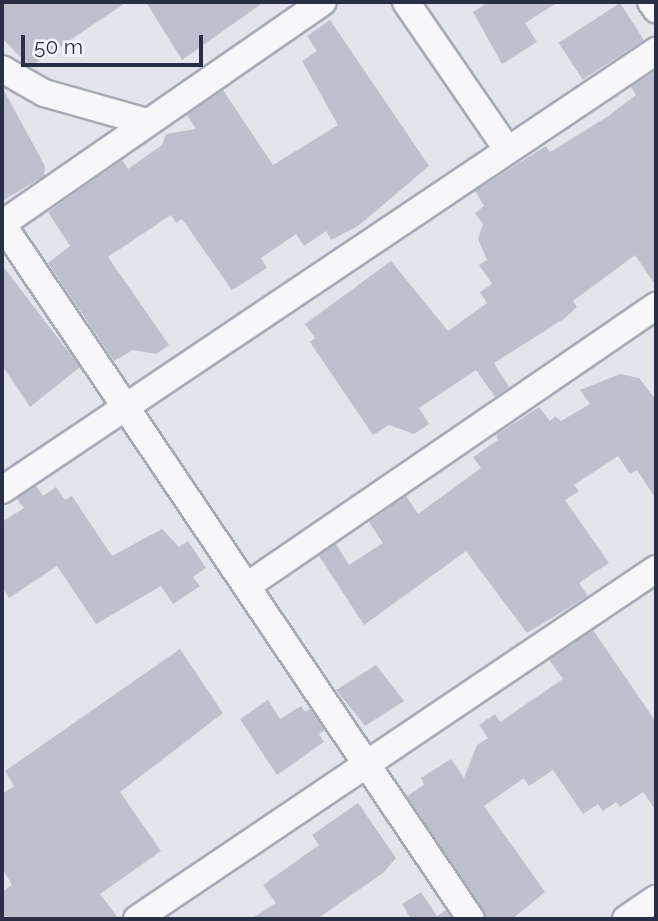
<!DOCTYPE html>
<style>
body{margin:0}
#map{position:relative;width:658px;height:921px;overflow:hidden;background:#e3e5ed;font-family:Raleway,sans-serif}
div>[style]{position:absolute}
.building>*{inset:0;background:#bdc0cd;transform-origin:0 0}
.roads{filter:drop-shadow(2px 0 #a7abb8) drop-shadow(-2px 0 #a7abb8) drop-shadow(0 2px #a7abb8) drop-shadow(0 -2px #a7abb8)}
.street>*{height:26px;margin:-13px;padding:0 13px;transform-origin:13px;border-radius:13px;background:#f7f7fa}
span{translate:-50% -50%;white-space:nowrap;text-align:center;line-height:1.15;-webkit-text-stroke:5px #f4f5f9;paint-order:stroke}
.frame{position:absolute;inset:0;border:4px solid #292f47;pointer-events:none}
.scale{position:absolute;left:21px;top:35px;width:182px;height:32px;box-sizing:border-box;border:4px solid #292f47;border-top:0;padding-left:9px;font-size:21px;line-height:24px;white-space:nowrap;color:#292f47;-webkit-text-stroke:5px #f4f5f9;paint-order:stroke}
</style>
<div id="map">
<div class="building">
<i style="clip-path:polygon(2px 2px,127px 2px,30px 67px,2px 38px)"></i>
<i style="clip-path:polygon(146px 2px,264px 2px,182px 60px)"></i>
<i style="clip-path:polygon(488px 2px,558px 2px,525px 23px,537px 42px,502px 64px,473px 12px)"></i>
<i style="left:620px;top:3px;width:44px;height:73px;rotate:57deg"></i>
<i style="clip-path:polygon(330px 20px,429px 166px,358px 226px,331px 240px,326px 231px,304px 246px,296px 234px,261px 258px,267px 268px,232px 290px,182px 219px,176px 223px,171px 215px,108px 257px,169px 345px,156px 354px,133px 350px,114px 361px,48px 263px,70px 246px,48px 212px,122px 160px,128px 169px,162px 145px,166px 134px,196px 129px,187px 115px,223px 90px,273px 165px,338px 125px,302px 61px,317px 51px,307px 36px)"></i>
<i style="clip-path:polygon(655px 71px,656px 286px,635px 255px,573px 301px,577px 307px,565px 318px,494px 363px,509px 387px,495px 397px,476px 370px,419px 408px,429px 424px,414px 434px,389px 425px,373px 435px,310px 342px,315px 338px,305px 324px,391px 261px,448px 331px,487px 303px,480px 292px,492px 284px,479px 265px,487px 260px,478px 239px,483px 224px,475px 213px,484px 206px,475px 191px,546px 146px,550px 152px,607px 117px,636px 95px,631px 87px)"></i>
<i style="clip-path:polygon(2px 87px,45px 166px,44px 176px,2px 201px)"></i>
<i style="clip-path:polygon(2px 265px,80px 367px,30px 407px,2px 365px)"></i>
<i style="clip-path:polygon(620px 374px,639px 378px,656px 400px,656px 499px,637px 470px,630px 474px,618px 456px,574px 485px,579px 491px,565px 500px,609px 563px,579px 583px,588px 596px,527px 633px,466px 551px,364px 625px,319px 556px,336px 544px,349px 565px,383px 543px,369px 522px,406px 496px,418px 514px,481px 468px,473px 457px,498px 440px,496px 435px,539px 407px,550px 421px,555px 416px,561px 421px,590px 404px,580px 390px)"></i>
<i style="clip-path:polygon(36px 486px,43px 496px,56px 487px,65px 500px,72px 496px,112px 556px,162px 529px,179px 547px,188px 541px,206px 568px,193px 577px,200px 586px,173px 604px,161px 586px,96px 624px,57px 566px,9px 598px,2px 587px,2px 522px,24px 508px,17px 499px)"></i>
<i style="clip-path:polygon(593px 630px,656px 722px,656px 811px,643px 792px,620px 807px,616px 802px,603px 811px,598px 804px,583px 814px,553px 770px,529px 786px,524px 778px,484px 806px,545px 892px,512px 919px,487px 919px,407px 796px,424px 785px,421px 778px,451px 759px,464px 778px,477px 745px,488px 738px,479px 725px,495px 714px,500px 722px,563px 679px,549px 660px)"></i>
<i style="clip-path:polygon(180px 649px,223px 713px,120px 792px,161px 851px,100px 894px,119px 919px,2px 919px,2px 892px,12px 885px,2px 868px,2px 794px,14px 786px,5px 771px)"></i>
<i style="clip-path:polygon(376px 665px,404px 701px,365px 726px,336px 690px)"></i>
<i style="clip-path:polygon(268px 700px,280px 719px,301px 706px,305px 712px,310px 709px,325px 730px,319px 734px,324px 742px,277px 775px,240px 719px)"></i>
<i style="clip-path:polygon(358px 803px,396px 858px,383px 873px,317px 919px,251px 919px,276px 903px,263px 885px,319px 845px,312px 835px)"></i>
<i style="clip-path:polygon(421px 892px,437px 916px,446px 910px,452px 919px,411px 919px,402px 904px)"></i>
</div>
<div class="roads">
<div class="street">
<i style="left:406px;top:2px;width:178px;rotate:55.5deg"></i>
<i style="left:651px;top:2px;width:9px;rotate:54deg"></i>
<i style="left:2px;top:69px;width:48px;rotate:29.7deg"></i>
<i style="left:44px;top:93px;width:103px;rotate:15.8deg"></i>
<i style="left:2px;top:224px;width:838px;rotate:55.99deg"></i>
<i style="left:2px;top:224px;width:390px;rotate:-34.7deg"></i>
<i style="left:2px;top:490px;width:788px;rotate:-33.87deg"></i>
<i style="left:247px;top:586px;width:496px;rotate:-34.4deg"></i>
<i style="left:137px;top:919px;width:626px;rotate:-33.99deg"></i>
<i style="left:626px;top:919px;width:36px;rotate:-34deg"></i>
</div>
</div>
<div class="frame"></div>
<div class="scale">50 m</div>
</div>
